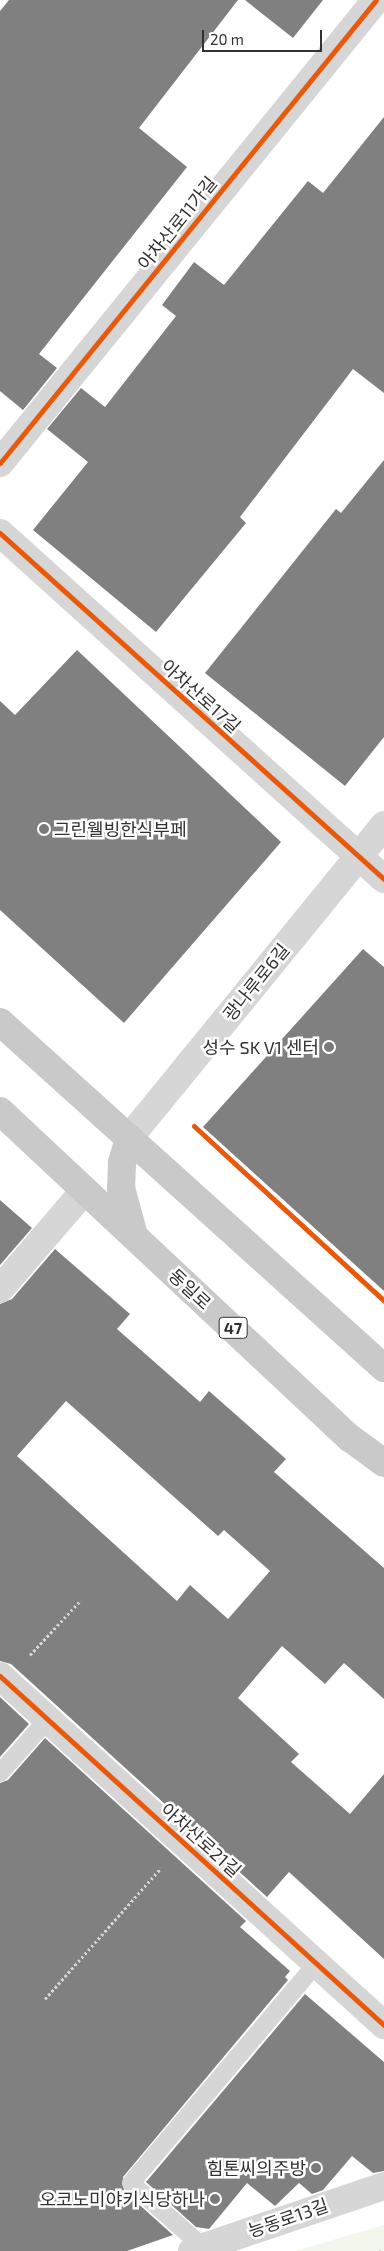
<!DOCTYPE html>
<meta charset="utf-8">
<style>
body{margin:0}
#map{position:relative;width:384px;height:2251px;overflow:hidden;background:#fff;font-family:"Exo 2","Noto Sans KR",sans-serif}
div>[style]{position:absolute}
.green>*{inset:0;background:#f2f6ed}
.building>*{inset:0;background:#808080}
.path>*{height:3px;margin-top:-1.5px;transform-origin:0;background:repeating-linear-gradient(90deg,#d6d6d6 0 2.5px,transparent 0 5px)}
.service>*{height:18px;margin:-9px;padding:0 9px;transform-origin:9px;border-radius:9px;background:#d6d6d6}
.minor>*{height:28px;margin:-14px;padding:0 14px;transform-origin:14px;border-radius:14px;background:#d6d6d6}
.primary>*{height:28px;margin:-14px;padding:0 14px;transform-origin:14px;border-radius:14px;background:#c9c9c9}
.cycleway>*{height:5px;margin:-2.5px;padding:0 2.5px;transform-origin:2.5px;border-radius:2.5px;background:#e8590c}
.dots>*{width:14px;height:14px;translate:-50% -50%;box-sizing:border-box;border:2px solid #fff;border-radius:50%}
span{translate:-50% -50%;white-space:nowrap;text-align:center;line-height:1.15;-webkit-text-stroke:5px #fff;paint-order:stroke}
.shield-label span{padding:1px 4px;background:#fff;border:1px solid;border-radius:4px;-webkit-text-stroke-width:0}
.shield-label{font-size:16px;color:#323232;font-weight:700}
.street-label{font-size:18px;color:#323232}
.poi-label{font-size:18px;color:#323232}
.left{translate:0 -50%;text-align:left}
.right{translate:-100% -50%;text-align:right}
.scale{position:absolute;left:202px;top:30px;width:120px;height:22px;box-sizing:border-box;border:2px solid #323232;border-top:0;padding-left:6px;font-size:15px;line-height:18px;white-space:nowrap;color:#323232;-webkit-text-stroke:4px #fff;paint-order:stroke}
</style>
<div id="map">
<div class="green">
<i style="clip-path:polygon(384px 2225px,384px 2251px,295px 2251px)"></i>
</div>
<div class="building">
<i style="clip-path:polygon(9px 0,238px 0,139px 128px,187px 167px,39px 354px,57px 368px,23px 410px,0 391px,0 11px)"></i>
<i style="clip-path:polygon(245px 0,323px 0,293px 38px)"></i>
<i style="clip-path:polygon(384px 117px,384px 393px,353px 369px,240px 517px,246px 523px,156px 632px,33px 530px,88px 462px,47px 429px,81px 388px,105px 407px,176px 316px,162px 305px,194px 262px,224px 285px,308px 181px,323px 193px)"></i>
<i style="clip-path:polygon(384px 460px,384px 737px,345px 786px,205px 673px,336px 509px,341px 513px)"></i>
<i style="clip-path:polygon(77px 650px,281px 842px,124px 1023px,0 910px,0 701px,15px 715px)"></i>
<i style="clip-path:polygon(363px 949px,384px 967px,384px 1291px,203px 1127px)"></i>
<i style="clip-path:polygon(0 1200px,32px 1228px,0 1265px)"></i>
<i style="clip-path:polygon(evenodd,55px 1249px,130px 1314px,117px 1329px,200px 1402px,209px 1391px,286px 1459px,274px 1472px,384px 1568px,384px 1699px,344px 1663px,325px 1684px,282px 1646px,238px 1698px,299px 1754px,291px 1762px,350px 1814px,384px 1774px,384px 1959px,289px 1872px,267px 1897px,11px 1664px,0 1661px,0 1304px,12px 1299px,55px 1249px,66px 1401px,218px 1536px,224px 1530px,270px 1571px,228px 1619px,190px 1585px,177px 1601px,17px 1456px,66px 1401px)"></i>
<i style="clip-path:polygon(0 1697px,29px 1724px,0 1757px)"></i>
<i style="clip-path:polygon(45px 1738px,246px 1921px,240px 1927px,290px 1971px,285px 1977px,288px 1980px,123px 2177px,124px 2191px,173px 2235px,127px 2251px,0 2251px,0 1783px,8px 1780px)"></i>
<i style="clip-path:polygon(305px 1994px,384px 2062px,384px 2171px,373px 2173px,352px 2156px,323px 2190px,312px 2194px,299px 2183px,275px 2206px,247px 2183px,209px 2229px,196px 2227px,146px 2182px)"></i>
</div>
<div class="path">
<i style="left:30px;top:1655px;width:75px;rotate:-47.2deg"></i>
<i style="left:45px;top:1999px;width:175px;rotate:-48.5deg"></i>
<i style="left:379px;top:2251px;width:5px;rotate:-22deg"></i>
</div>
<div class="service">
<i style="left:0;top:1773px;width:72px;rotate:-48.4deg"></i>
<i style="left:203px;top:2247px;width:96px;rotate:-138.4deg"></i>
<i style="left:131px;top:2183px;width:287px;rotate:-49.8deg"></i>
</div>
<div class="minor">
<i style="left:0;top:463px;width:596px;rotate:-50.92deg"></i>
<i style="left:0;top:533px;width:517px;rotate:42.02deg"></i>
<i style="left:129px;top:1138px;width:404px;rotate:-50.8deg"></i>
<i style="left:0;top:1289px;width:130px;rotate:-49.4deg"></i>
<i style="left:0;top:1676px;width:519px;rotate:42.27deg"></i>
<i style="left:192px;top:2251px;width:203px;rotate:-18.7deg"></i>
</div>
<div class="primary">
<i style="left:0;top:1022px;width:517px;rotate:42.02deg"></i>
<i style="left:0;top:1111px;width:479px;rotate:43.1deg"></i>
<i style="left:350px;top:1438px;width:42px;rotate:36.3deg"></i>
<i style="left:129px;top:1138px;width:26px;rotate:106deg"></i>
<i style="left:122px;top:1163px;width:25px;rotate:92deg"></i>
<i style="left:121px;top:1188px;width:50px;rotate:74.8deg"></i>
</div>
<div class="cycleway">
<i style="left:0;top:463px;width:596px;rotate:-50.92deg"></i>
<i style="left:0;top:533px;width:517px;rotate:42.02deg"></i>
<i style="left:194px;top:1126px;width:258px;rotate:42.6deg"></i>
<i style="left:0;top:1676px;width:519px;rotate:42.27deg"></i>
</div>
<div class="dots">
<i style="left:44px;top:829px;background:#7a7a7a"></i>
<i style="left:329px;top:1047px;background:#7a7a7a"></i>
<i style="left:316px;top:2168px;background:#7a7a7a"></i>
<i style="left:215px;top:2199px;background:#7a7a7a"></i>
</div>
<div class="shield-label">
<span style="left:233px;top:1328px">47</span>
</div>
<div class="street-label">
<span style="left:177px;top:223px;rotate:-51deg">아차산로11가길</span>
<span style="left:201px;top:696px;rotate:42deg">아차산로17길</span>
<span style="left:256px;top:982px;rotate:-51deg">광나루로6길</span>
<span style="left:190px;top:1289px;rotate:43deg">동일로</span>
<span style="left:201px;top:1840px;rotate:42deg">아차산로21길</span>
<span style="left:288px;top:2218px;rotate:-19deg">능동로13길</span>
</div>
<div class="poi-label">
<span class="left" style="left:54px;top:829px">그린웰빙한식부페</span>
<span class="right" style="left:319px;top:1047px">성수 SK V1 센터</span>
<span class="right" style="left:306px;top:2168px">힘톤씨의주방</span>
<span class="right" style="left:205px;top:2199px">오코노미야키식당하나</span>
</div>
<div class="scale">20 m</div>
</div>
